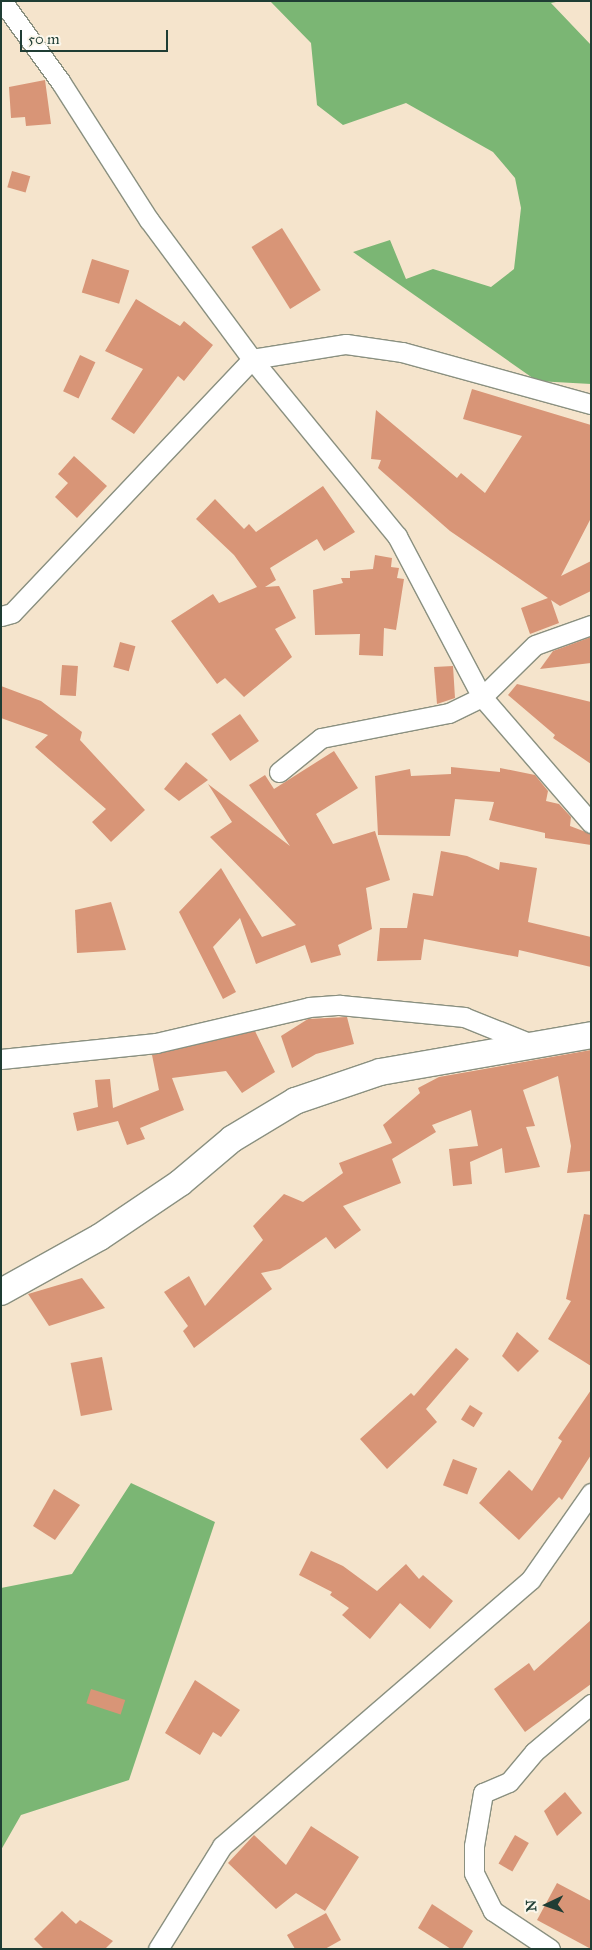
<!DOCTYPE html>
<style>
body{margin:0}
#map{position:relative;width:592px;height:1950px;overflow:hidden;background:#f5e4cc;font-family:"IM FELL Great Primer",serif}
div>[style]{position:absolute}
.forest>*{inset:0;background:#7bb674}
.building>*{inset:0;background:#d89577;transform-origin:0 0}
.roads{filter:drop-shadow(1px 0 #8a9080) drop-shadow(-1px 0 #8a9080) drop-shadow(0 1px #8a9080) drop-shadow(0 -1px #8a9080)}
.street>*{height:19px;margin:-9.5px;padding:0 9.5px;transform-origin:9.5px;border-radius:9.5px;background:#fff}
.secondary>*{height:26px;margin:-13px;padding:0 13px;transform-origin:13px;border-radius:13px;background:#fff}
span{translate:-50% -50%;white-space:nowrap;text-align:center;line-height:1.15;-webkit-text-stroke:4px #fbf7ec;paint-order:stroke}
.frame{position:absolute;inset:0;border:2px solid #1f3d34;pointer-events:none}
.north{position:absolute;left:522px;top:1880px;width:50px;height:50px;-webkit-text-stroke:4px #fbf7ec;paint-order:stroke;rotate:267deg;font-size:14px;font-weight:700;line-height:20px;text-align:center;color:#1f3d34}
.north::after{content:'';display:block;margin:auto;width:18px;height:22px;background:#1f3d34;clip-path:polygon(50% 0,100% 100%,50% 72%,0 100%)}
.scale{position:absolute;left:20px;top:30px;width:148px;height:22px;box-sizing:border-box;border:2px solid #1f3d34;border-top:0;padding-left:6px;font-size:15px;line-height:18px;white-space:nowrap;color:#1f3d34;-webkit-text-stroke:4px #fbf7ec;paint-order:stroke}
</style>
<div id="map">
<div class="forest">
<i style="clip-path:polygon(270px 1px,561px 1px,551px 3px,591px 45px,591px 384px,537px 381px,353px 252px,390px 240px,406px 279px,433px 269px,491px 287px,514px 269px,521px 208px,515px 178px,493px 152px,406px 103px,343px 125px,317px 105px,311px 43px)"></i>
<i style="clip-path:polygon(131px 1483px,215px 1522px,129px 1780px,21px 1815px,1px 1850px,1px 1588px,72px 1574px)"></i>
</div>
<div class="building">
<i style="clip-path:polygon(45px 80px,51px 124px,26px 126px,25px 117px,11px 118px,9px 87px)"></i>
<i style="left:12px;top:171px;width:19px;height:17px;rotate:16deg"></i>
<i style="left:282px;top:228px;width:73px;height:36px;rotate:58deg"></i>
<i style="left:92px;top:259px;width:39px;height:35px;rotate:17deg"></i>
<i style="clip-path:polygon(136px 299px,180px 326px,184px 321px,213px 345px,184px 381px,178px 376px,134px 434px,111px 419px,143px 369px,105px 351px)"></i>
<i style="left:80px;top:355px;width:17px;height:40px;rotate:25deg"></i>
<i style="clip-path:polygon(472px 389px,591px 425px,591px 518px,561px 576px,591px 561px,591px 591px,560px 606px,551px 600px,559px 623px,530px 634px,521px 608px,548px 598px,450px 531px,378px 468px,381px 460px,371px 459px,376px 410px,457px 478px,461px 473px,485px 493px,522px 436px,463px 419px)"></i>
<i style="clip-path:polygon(74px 456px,107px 486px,77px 518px,55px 497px,68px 483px,58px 474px)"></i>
<i style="clip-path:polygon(323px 486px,355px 532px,324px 551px,317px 539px,270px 568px,276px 580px,265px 587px,279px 586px,296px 618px,275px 629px,292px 657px,244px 697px,225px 678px,217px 684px,171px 621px,213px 594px,219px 603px,257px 587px,234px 555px,196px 519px,215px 499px,244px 529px,249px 524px,256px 532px)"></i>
<i style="clip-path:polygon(375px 555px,392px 558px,391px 567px,399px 568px,397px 578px,404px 579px,396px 630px,384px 628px,383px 656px,359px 655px,360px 634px,315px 635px,313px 590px,343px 583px,341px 578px,350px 578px,350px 571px,373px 569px)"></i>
<i style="clip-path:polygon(591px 637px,591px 663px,540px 669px,553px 651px)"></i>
<i style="left:120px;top:642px;width:16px;height:26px;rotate:15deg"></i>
<i style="left:62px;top:665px;width:16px;height:30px;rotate:4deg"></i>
<i style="clip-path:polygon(453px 666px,455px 698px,437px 704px,434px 667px)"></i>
<i style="clip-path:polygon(517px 684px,591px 702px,591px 764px,553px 738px,555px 735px,508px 695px)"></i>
<i style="clip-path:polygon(1px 686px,41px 701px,82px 732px,80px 740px,145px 810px,111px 842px,92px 822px,106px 809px,35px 747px,48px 735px,1px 718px)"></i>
<i style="left:240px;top:714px;width:33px;height:35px;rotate:55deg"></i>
<i style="clip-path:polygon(334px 751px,358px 788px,316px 814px,333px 844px,375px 831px,390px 880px,366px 888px,372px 929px,338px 945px,341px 955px,311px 963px,305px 945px,256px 964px,240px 918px,213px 947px,236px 992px,223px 999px,179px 912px,221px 868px,262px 937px,296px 925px,210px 837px,232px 822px,208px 784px,290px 846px,249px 785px,265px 775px,274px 789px)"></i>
<i style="clip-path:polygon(186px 762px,208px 780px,179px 801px,164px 789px)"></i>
<i style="clip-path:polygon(451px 767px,500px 772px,500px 768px,535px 775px,548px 791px,546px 801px,559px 804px,571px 817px,570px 826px,591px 834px,591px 845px,545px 838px,545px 833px,489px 820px,494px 802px,455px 799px,450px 836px,378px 835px,375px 776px,410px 769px,411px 776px,451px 774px)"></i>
<i style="clip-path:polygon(441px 851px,467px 856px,499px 870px,500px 862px,537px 868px,528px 922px,591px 937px,591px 967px,519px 950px,518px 957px,424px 939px,421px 960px,377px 961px,380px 928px,407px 928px,413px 893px,433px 896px)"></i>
<i style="clip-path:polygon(111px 902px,126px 950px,77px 953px,75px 910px)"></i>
<i style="clip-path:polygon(347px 1017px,354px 1044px,316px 1054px,292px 1068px,281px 1036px,308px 1019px)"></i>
<i style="clip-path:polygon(255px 1031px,275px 1072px,242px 1093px,226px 1071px,172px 1078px,184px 1110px,140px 1128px,145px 1139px,127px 1145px,118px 1121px,77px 1131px,73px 1113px,98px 1107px,95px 1080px,110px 1079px,113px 1108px,159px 1090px,152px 1055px)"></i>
<i style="clip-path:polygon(591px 1050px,591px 1171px,567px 1173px,571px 1146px,558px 1076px,523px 1090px,535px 1126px,526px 1127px,540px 1167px,505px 1173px,502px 1148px,470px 1162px,472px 1184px,453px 1186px,449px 1149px,478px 1146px,471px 1110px,432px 1125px,436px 1132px,392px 1159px,401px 1183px,343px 1206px,361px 1230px,335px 1249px,326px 1237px,280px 1269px,261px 1273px,272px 1289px,194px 1348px,183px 1331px,188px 1326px,164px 1292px,189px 1276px,205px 1306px,263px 1240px,253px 1226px,284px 1194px,303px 1202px,343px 1173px,339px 1163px,392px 1143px,383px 1125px,420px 1093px,418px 1088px,439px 1077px)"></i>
<i style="clip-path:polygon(584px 1214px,591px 1215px,591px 1366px,548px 1339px,571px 1301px,566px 1299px)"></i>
<i style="clip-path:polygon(82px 1278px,105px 1308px,49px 1326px,28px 1294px)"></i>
<i style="clip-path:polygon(517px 1332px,539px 1351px,518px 1372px,502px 1356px)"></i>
<i style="clip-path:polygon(456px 1348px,469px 1359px,426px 1409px,437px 1422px,387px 1469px,360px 1439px,411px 1393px,414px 1396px)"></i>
<i style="left:102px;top:1357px;width:54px;height:32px;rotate:79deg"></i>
<i style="clip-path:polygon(591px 1390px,591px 1455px,562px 1500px,559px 1497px,519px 1540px,479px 1503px,509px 1470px,532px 1491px,562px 1441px,558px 1438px)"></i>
<i style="left:470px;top:1405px;width:15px;height:17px;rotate:32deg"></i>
<i style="left:453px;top:1459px;width:26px;height:28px;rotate:21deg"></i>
<i style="clip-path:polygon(54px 1489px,80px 1505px,55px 1540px,33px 1526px)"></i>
<i style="clip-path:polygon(311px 1551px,343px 1566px,377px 1591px,406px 1564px,419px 1579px,423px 1575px,453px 1601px,430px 1629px,400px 1603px,370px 1639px,342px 1615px,349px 1608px,330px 1595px,332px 1592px,299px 1575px)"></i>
<i style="clip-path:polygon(591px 1620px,591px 1684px,525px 1732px,494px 1689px,529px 1663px,534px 1671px)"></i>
<i style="clip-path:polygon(195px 1680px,240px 1710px,221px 1737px,213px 1732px,200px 1755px,165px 1733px)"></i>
<i style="left:91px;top:1689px;width:36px;height:15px;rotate:18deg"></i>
<i style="clip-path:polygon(565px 1792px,582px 1813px,557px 1836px,544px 1811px)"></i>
<i style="clip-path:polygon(311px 1826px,359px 1857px,325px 1911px,296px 1893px,276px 1909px,228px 1863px,254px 1835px,286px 1865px)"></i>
<i style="left:515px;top:1835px;width:16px;height:33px;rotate:30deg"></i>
<i style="clip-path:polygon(557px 1883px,591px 1901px,591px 1949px,537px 1920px)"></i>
<i style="clip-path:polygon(432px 1904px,473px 1931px,462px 1949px,451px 1949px,418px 1928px)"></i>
<i style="clip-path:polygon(62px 1911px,76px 1924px,80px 1920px,113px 1941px,105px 1949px,44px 1949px,34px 1939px)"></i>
<i style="clip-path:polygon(326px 1913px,341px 1940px,325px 1949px,295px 1949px,287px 1935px)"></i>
</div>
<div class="roads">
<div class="street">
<i style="left:2px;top:1px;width:99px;rotate:54.1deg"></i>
<i style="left:60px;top:81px;width:165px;rotate:57.4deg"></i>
<i style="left:149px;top:220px;width:173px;rotate:53.5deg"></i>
<i style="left:252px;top:359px;width:229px;rotate:50.7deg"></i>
<i style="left:397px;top:536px;width:182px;rotate:62.2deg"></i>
<i style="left:482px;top:697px;width:167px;rotate:49.1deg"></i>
<i style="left:1px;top:616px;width:11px;rotate:-15deg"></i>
<i style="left:12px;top:613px;width:349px;rotate:-46.6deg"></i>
<i style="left:252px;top:359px;width:95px;rotate:-9.1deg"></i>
<i style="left:346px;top:344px;width:57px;rotate:8.1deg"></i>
<i style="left:402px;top:352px;width:196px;rotate:15.4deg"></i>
<i style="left:279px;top:772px;width:54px;rotate:-39deg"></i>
<i style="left:321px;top:738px;width:130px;rotate:-11.1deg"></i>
<i style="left:449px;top:713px;width:37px;rotate:-26deg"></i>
<i style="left:482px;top:697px;width:74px;rotate:-44.5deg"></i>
<i style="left:535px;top:645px;width:59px;rotate:-19.7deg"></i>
<i style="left:1px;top:1059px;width:156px;rotate:-5.9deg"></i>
<i style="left:156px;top:1043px;width:157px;rotate:-13.2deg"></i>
<i style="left:309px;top:1007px;width:31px;rotate:-4deg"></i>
<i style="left:340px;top:1005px;width:125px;rotate:5.5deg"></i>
<i style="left:464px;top:1017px;width:75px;rotate:21.8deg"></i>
<i style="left:158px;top:1949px;width:121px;rotate:-58.1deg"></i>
<i style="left:222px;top:1846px;width:408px;rotate:-40.8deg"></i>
<i style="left:531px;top:1579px;width:105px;rotate:-55.1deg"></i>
<i style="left:550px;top:1949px;width:69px;rotate:-146.3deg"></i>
<i style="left:493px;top:1911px;width:42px;rotate:-116.6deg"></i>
<i style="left:474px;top:1873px;width:27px;rotate:-90deg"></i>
<i style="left:474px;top:1846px;width:54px;rotate:-80.4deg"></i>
<i style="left:483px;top:1793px;width:28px;rotate:-23deg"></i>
<i style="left:509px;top:1782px;width:39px;rotate:-50deg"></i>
<i style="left:534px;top:1752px;width:75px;rotate:-40.1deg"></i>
</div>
<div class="secondary">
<i style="left:1px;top:1292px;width:113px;rotate:-29.1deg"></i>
<i style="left:100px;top:1237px;width:97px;rotate:-34deg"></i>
<i style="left:180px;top:1183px;width:68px;rotate:-40.2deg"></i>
<i style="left:232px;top:1139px;width:74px;rotate:-31.1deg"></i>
<i style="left:295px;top:1101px;width:90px;rotate:-18.8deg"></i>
<i style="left:380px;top:1072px;width:214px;rotate:-9.9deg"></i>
</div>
</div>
<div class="frame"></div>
<div class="north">N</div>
<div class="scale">50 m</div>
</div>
